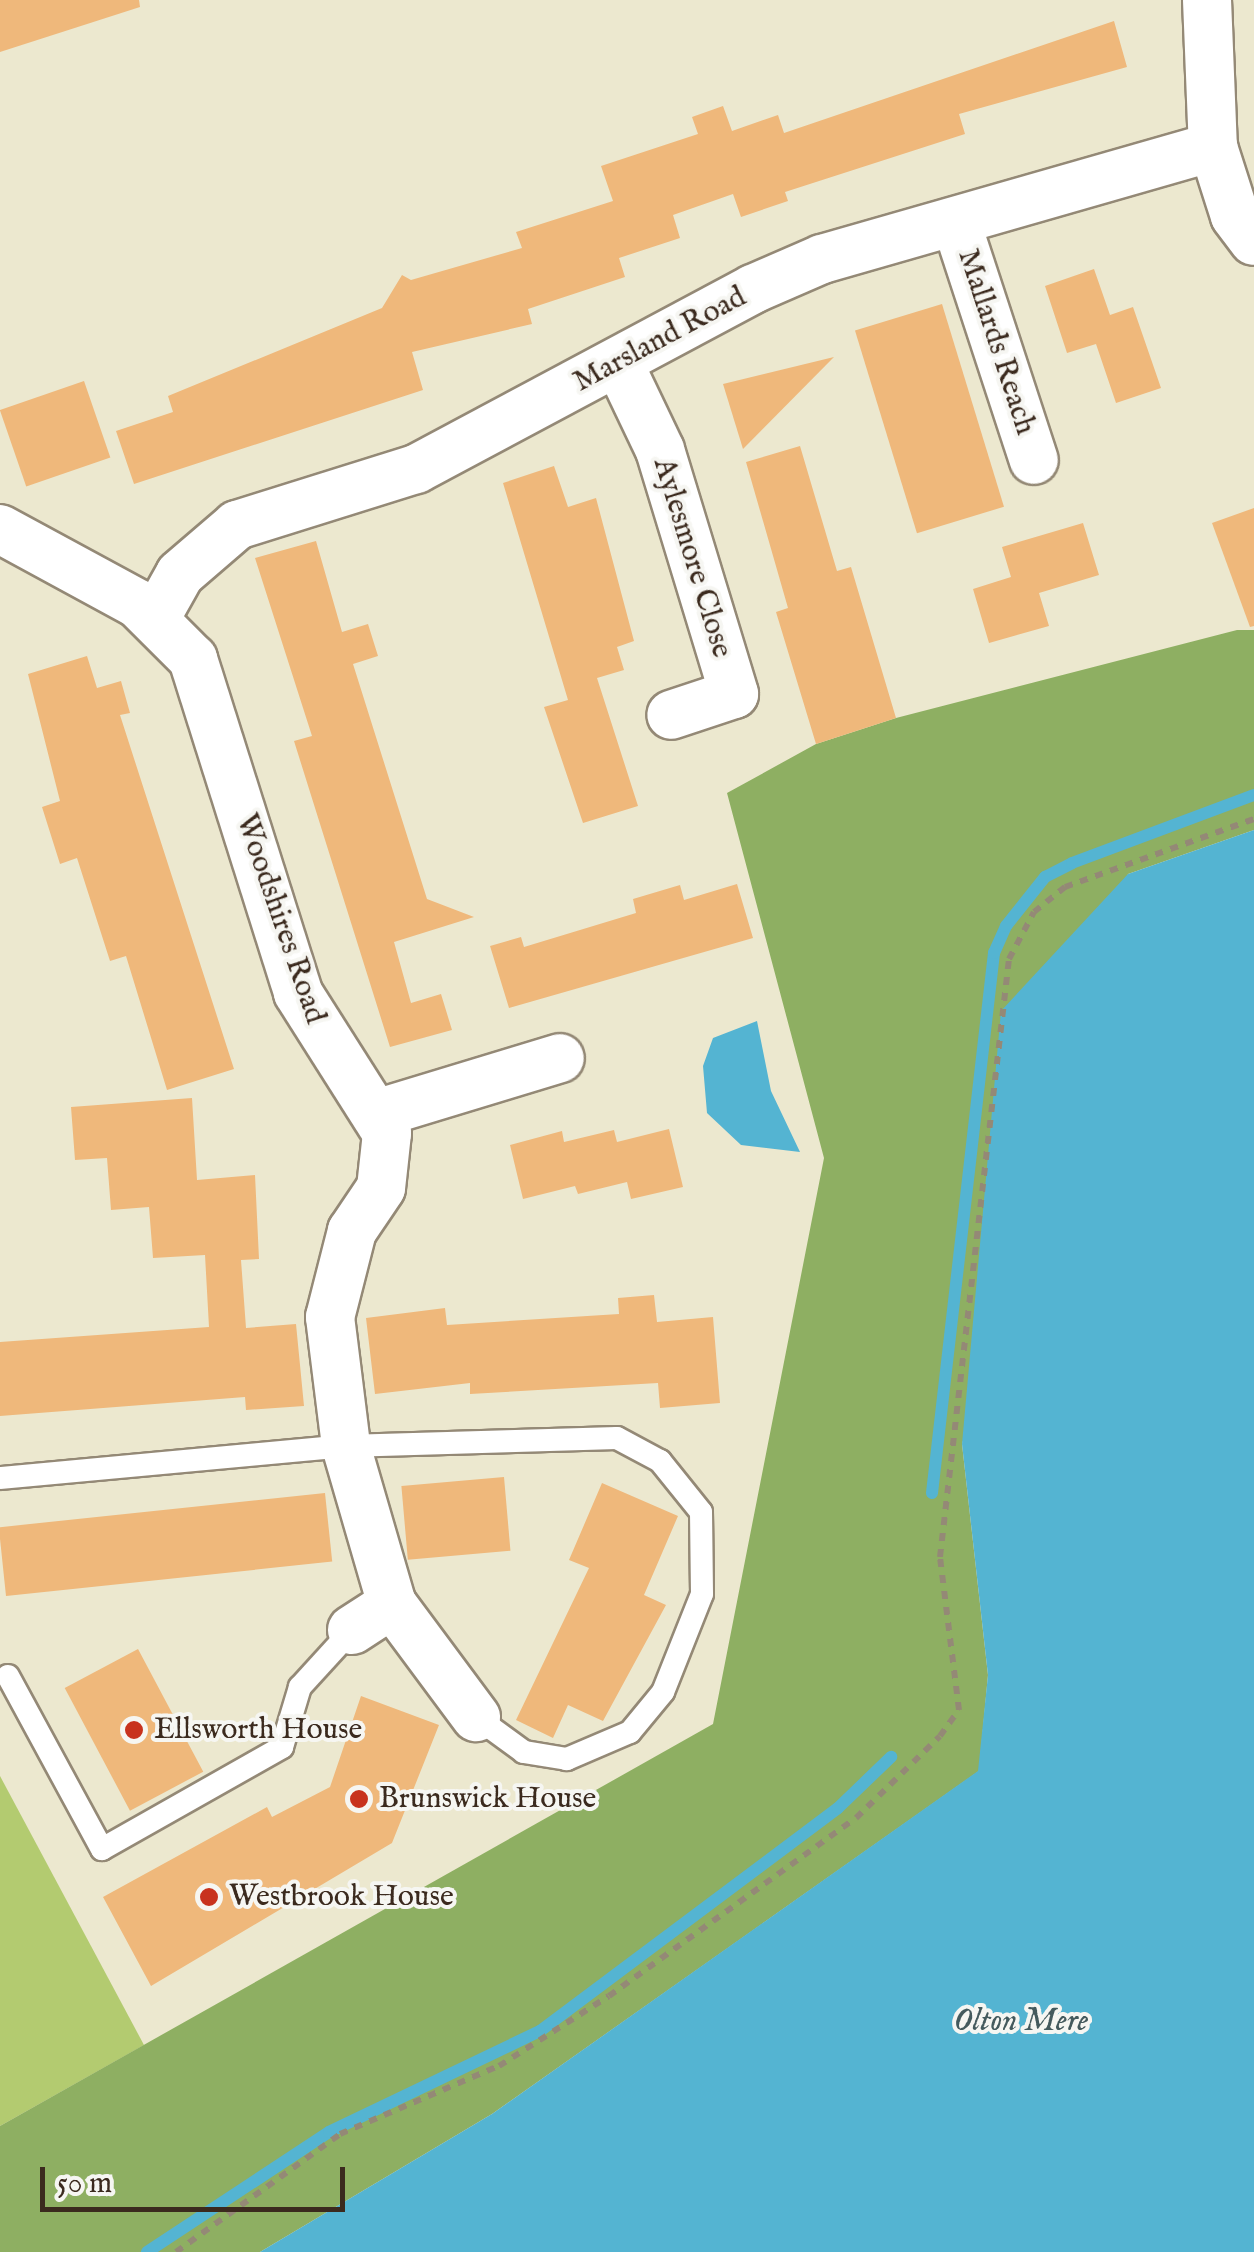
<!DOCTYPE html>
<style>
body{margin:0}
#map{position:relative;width:1254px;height:2252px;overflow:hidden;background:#ece8cf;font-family:"IM FELL English",serif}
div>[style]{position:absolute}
.green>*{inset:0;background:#b3cb70}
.forest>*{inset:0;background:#8eaf62}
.water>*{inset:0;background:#54b4d2}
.stream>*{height:12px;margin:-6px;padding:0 6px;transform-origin:6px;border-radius:6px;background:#54b4d2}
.building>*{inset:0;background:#efb87b;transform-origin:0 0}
.path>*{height:6px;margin-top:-3px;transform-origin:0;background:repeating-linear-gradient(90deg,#948976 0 8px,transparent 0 16px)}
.roads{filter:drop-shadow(2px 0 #948976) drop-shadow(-2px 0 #948976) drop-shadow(0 2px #948976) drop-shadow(0 -2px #948976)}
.service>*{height:22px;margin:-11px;padding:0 11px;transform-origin:11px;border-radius:11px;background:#fff}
.minor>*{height:48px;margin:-24px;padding:0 24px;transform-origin:24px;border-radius:24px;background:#fff}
.dots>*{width:28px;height:28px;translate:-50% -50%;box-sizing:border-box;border:5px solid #f6f6f2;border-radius:50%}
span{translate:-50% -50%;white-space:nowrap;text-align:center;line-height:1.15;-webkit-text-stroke:8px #f6f6f2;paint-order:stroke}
.street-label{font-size:30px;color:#3b2a1e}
.poi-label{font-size:30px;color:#3b2a1e}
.left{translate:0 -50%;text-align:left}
.water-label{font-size:32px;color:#445a5d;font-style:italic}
.scale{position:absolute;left:40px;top:2167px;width:305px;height:45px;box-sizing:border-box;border:5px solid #3b2a1e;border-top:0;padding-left:12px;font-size:30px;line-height:35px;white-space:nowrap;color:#3b2a1e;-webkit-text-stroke:8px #f6f6f2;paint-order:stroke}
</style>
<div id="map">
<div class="green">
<i style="clip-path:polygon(0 1776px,144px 2045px,0 2126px)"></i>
</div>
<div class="forest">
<i style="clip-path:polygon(1237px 630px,1254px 630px,1254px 830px,1128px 874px,962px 1444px,988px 1675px,979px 1771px,492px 2114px,260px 2252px,0 2252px,0 2126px,713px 1724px,824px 1158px,727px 793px,816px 744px,896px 718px)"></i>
</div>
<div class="water">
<i style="clip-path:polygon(1254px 830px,1254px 2252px,260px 2252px,492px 2114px,978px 1771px,988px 1675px,962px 1444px,1001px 1011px,1128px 874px)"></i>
<i style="clip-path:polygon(757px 1021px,771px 1091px,800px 1152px,741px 1145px,707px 1113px,703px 1066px,713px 1038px)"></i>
</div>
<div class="stream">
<i style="left:932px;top:1493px;width:544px;rotate:-83.45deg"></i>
<i style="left:994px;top:953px;width:30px;rotate:-66deg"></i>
<i style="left:1006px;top:926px;width:63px;rotate:-51.5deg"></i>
<i style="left:1045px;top:877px;width:30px;rotate:-27deg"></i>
<i style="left:1072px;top:863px;width:194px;rotate:-20.5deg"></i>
<i style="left:147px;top:2252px;width:218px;rotate:-33.4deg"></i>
<i style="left:329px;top:2132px;width:234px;rotate:-25.6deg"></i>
<i style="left:540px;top:2031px;width:372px;rotate:-36.8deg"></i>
<i style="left:838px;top:1808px;width:74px;rotate:-43.9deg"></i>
</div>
<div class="building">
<i style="clip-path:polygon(0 0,139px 0,140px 7px,0 52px)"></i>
<i style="clip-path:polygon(1114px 21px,1127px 67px,959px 114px,965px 134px,785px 192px,788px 201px,741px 217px,733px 194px,673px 215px,680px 238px,619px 258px,625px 277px,528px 309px,532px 324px,412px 352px,423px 390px,134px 484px,116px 431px,173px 412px,168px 396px,382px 308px,402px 275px,411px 280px,522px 248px,516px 232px,613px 201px,601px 166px,698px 134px,692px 117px,723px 106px,732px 131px,778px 115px,784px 133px)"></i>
<i style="clip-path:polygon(1094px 269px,1110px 315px,1133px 307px,1161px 388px,1116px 403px,1096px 344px,1067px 353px,1045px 286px)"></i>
<i style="left:942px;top:304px;width:212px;height:91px;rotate:73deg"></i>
<i style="clip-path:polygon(834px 357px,743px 449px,723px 384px)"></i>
<i style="left:84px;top:381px;width:81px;height:89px;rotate:71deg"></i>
<i style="clip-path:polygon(800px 446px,837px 571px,851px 567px,896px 718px,816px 744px,776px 612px,788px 608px,746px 462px)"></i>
<i style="clip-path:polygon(554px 466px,568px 507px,596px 498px,634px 641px,617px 647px,624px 670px,597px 678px,638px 806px,583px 823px,544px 707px,568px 700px,503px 483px)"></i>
<i style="clip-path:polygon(1254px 508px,1254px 626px,1250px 627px,1212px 523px)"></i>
<i style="clip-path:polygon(1083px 523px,1099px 575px,1039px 593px,1049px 626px,989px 643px,973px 589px,1011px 577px,1002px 547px)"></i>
<i style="clip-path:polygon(316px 541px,342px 632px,368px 624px,378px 656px,353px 664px,427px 899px,474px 917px,394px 942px,411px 1003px,441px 994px,452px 1030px,390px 1047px,294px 741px,312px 736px,255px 558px)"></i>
<i style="clip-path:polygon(87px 656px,97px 688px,121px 681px,130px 713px,120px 715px,234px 1069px,167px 1090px,126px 956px,110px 961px,77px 858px,60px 864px,42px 807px,60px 801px,28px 674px)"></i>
<i style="clip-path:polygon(737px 884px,753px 938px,509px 1008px,490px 946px,521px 937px,524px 947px,636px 913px,633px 899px,680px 885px,684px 900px)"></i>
<i style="clip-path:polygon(192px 1098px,197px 1180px,255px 1175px,259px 1259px,241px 1260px,246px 1328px,296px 1324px,304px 1406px,246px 1410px,245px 1397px,0 1416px,0 1342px,209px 1327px,205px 1255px,153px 1258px,149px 1207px,111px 1210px,107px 1158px,75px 1160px,71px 1107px)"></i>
<i style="clip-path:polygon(669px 1129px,683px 1187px,631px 1199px,627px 1182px,578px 1194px,575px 1186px,523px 1199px,510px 1145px,562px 1131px,564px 1142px,614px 1130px,617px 1142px)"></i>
<i style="clip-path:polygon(654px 1295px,657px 1322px,713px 1317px,720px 1403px,660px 1408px,658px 1383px,470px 1394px,470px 1383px,375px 1394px,366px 1318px,445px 1308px,447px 1325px,619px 1314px,618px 1298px)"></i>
<i style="left:504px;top:1477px;width:74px;height:103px;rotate:85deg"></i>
<i style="clip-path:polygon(602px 1483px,678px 1516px,644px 1595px,666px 1605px,603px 1721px,568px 1705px,553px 1738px,516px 1720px,589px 1568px,569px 1560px)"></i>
<i style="left:325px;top:1493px;width:69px;height:328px;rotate:84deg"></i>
<i style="left:138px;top:1649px;width:139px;height:83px;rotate:62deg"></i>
<i style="clip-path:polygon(361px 1696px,439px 1725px,392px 1843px,151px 1986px,103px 1897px,267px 1807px,272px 1817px,330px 1787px)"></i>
</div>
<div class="path">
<i style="left:176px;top:2252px;width:202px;rotate:-35.7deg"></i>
<i style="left:340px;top:2134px;width:173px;rotate:-23.2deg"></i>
<i style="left:499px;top:2066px;width:130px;rotate:-32.5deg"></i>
<i style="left:609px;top:1996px;width:304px;rotate:-35.8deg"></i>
<i style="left:856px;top:1818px;width:117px;rotate:-44.3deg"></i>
<i style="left:940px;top:1736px;width:32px;rotate:-54deg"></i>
<i style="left:959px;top:1710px;width:154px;rotate:-97.1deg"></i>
<i style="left:940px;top:1557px;width:602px;rotate:-83.42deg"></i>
<i style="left:1009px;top:959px;width:53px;rotate:-62deg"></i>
<i style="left:1034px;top:912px;width:40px;rotate:-39deg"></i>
<i style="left:1065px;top:887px;width:201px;rotate:-19.8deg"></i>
</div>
<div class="roads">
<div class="service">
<i style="left:0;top:1478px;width:347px;rotate:-5.3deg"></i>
<i style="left:346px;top:1446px;width:271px;rotate:-1.7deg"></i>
<i style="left:617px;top:1438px;width:49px;rotate:28.1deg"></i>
<i style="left:660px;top:1461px;width:65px;rotate:51.2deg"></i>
<i style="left:701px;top:1512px;width:82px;rotate:89.3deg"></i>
<i style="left:702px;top:1594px;width:105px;rotate:111.7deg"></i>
<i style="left:663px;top:1692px;width:52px;rotate:129.5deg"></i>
<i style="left:630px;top:1732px;width:69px;rotate:156.8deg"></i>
<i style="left:567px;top:1759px;width:44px;rotate:-170.8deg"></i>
<i style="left:524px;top:1752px;width:59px;rotate:-143.9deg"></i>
<i style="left:8px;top:1676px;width:197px;rotate:61.5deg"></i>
<i style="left:102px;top:1849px;width:207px;rotate:-29.5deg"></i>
<i style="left:282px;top:1747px;width:63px;rotate:-73.3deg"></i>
<i style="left:300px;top:1687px;width:77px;rotate:-47.6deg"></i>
</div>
<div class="minor">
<i style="left:1207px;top:0;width:147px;rotate:87.7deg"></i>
<i style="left:1213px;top:147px;width:72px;rotate:72.3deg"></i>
<i style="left:1235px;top:216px;width:31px;rotate:53deg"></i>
<i style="left:957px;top:225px;width:247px;rotate:71.9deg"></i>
<i style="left:619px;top:364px;width:95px;rotate:64.5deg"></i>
<i style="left:660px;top:450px;width:255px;rotate:73.1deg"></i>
<i style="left:734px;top:694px;width:66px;rotate:161.6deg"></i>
<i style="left:0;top:529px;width:157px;rotate:28.5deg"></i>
<i style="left:138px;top:604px;width:78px;rotate:45deg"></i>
<i style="left:193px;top:659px;width:350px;rotate:72.5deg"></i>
<i style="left:298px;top:993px;width:166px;rotate:57.6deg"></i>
<i style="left:387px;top:1133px;width:55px;rotate:96.2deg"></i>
<i style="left:381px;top:1188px;width:52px;rotate:124deg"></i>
<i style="left:352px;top:1231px;width:89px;rotate:104.3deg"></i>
<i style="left:330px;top:1317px;width:130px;rotate:82.9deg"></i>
<i style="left:346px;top:1446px;width:165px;rotate:73.8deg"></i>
<i style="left:392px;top:1604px;width:141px;rotate:53.4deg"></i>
<i style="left:156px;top:617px;width:49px;rotate:-60.8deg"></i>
<i style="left:180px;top:574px;width:75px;rotate:-40.7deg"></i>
<i style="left:237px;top:525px;width:188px;rotate:-17.4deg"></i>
<i style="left:416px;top:469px;width:382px;rotate:-28.1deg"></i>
<i style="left:753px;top:289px;width:75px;rotate:-23.5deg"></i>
<i style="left:822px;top:259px;width:407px;rotate:-16deg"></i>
<i style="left:376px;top:1114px;width:192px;rotate:-16.9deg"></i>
<i style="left:352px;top:1630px;width:48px;rotate:-33deg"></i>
</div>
</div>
<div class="dots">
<i style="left:134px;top:1730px;background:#c8321e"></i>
<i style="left:359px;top:1799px;background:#c8321e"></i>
<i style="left:209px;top:1897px;background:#c8321e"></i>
</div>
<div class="street-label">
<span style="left:660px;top:340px;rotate:-28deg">Marsland Road</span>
<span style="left:996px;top:342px;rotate:72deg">Mallards Reach</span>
<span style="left:692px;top:558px;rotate:73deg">Aylesmore Close</span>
<span style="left:280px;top:919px;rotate:71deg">Woodshires Road</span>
</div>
<div class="poi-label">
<span class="left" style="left:154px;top:1730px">Ellsworth House</span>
<span class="left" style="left:379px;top:1799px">Brunswick House</span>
<span class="left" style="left:229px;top:1897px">Westbrook House</span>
</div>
<div class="water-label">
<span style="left:1021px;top:2022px">Olton Mere</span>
</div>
<div class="scale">50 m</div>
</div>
